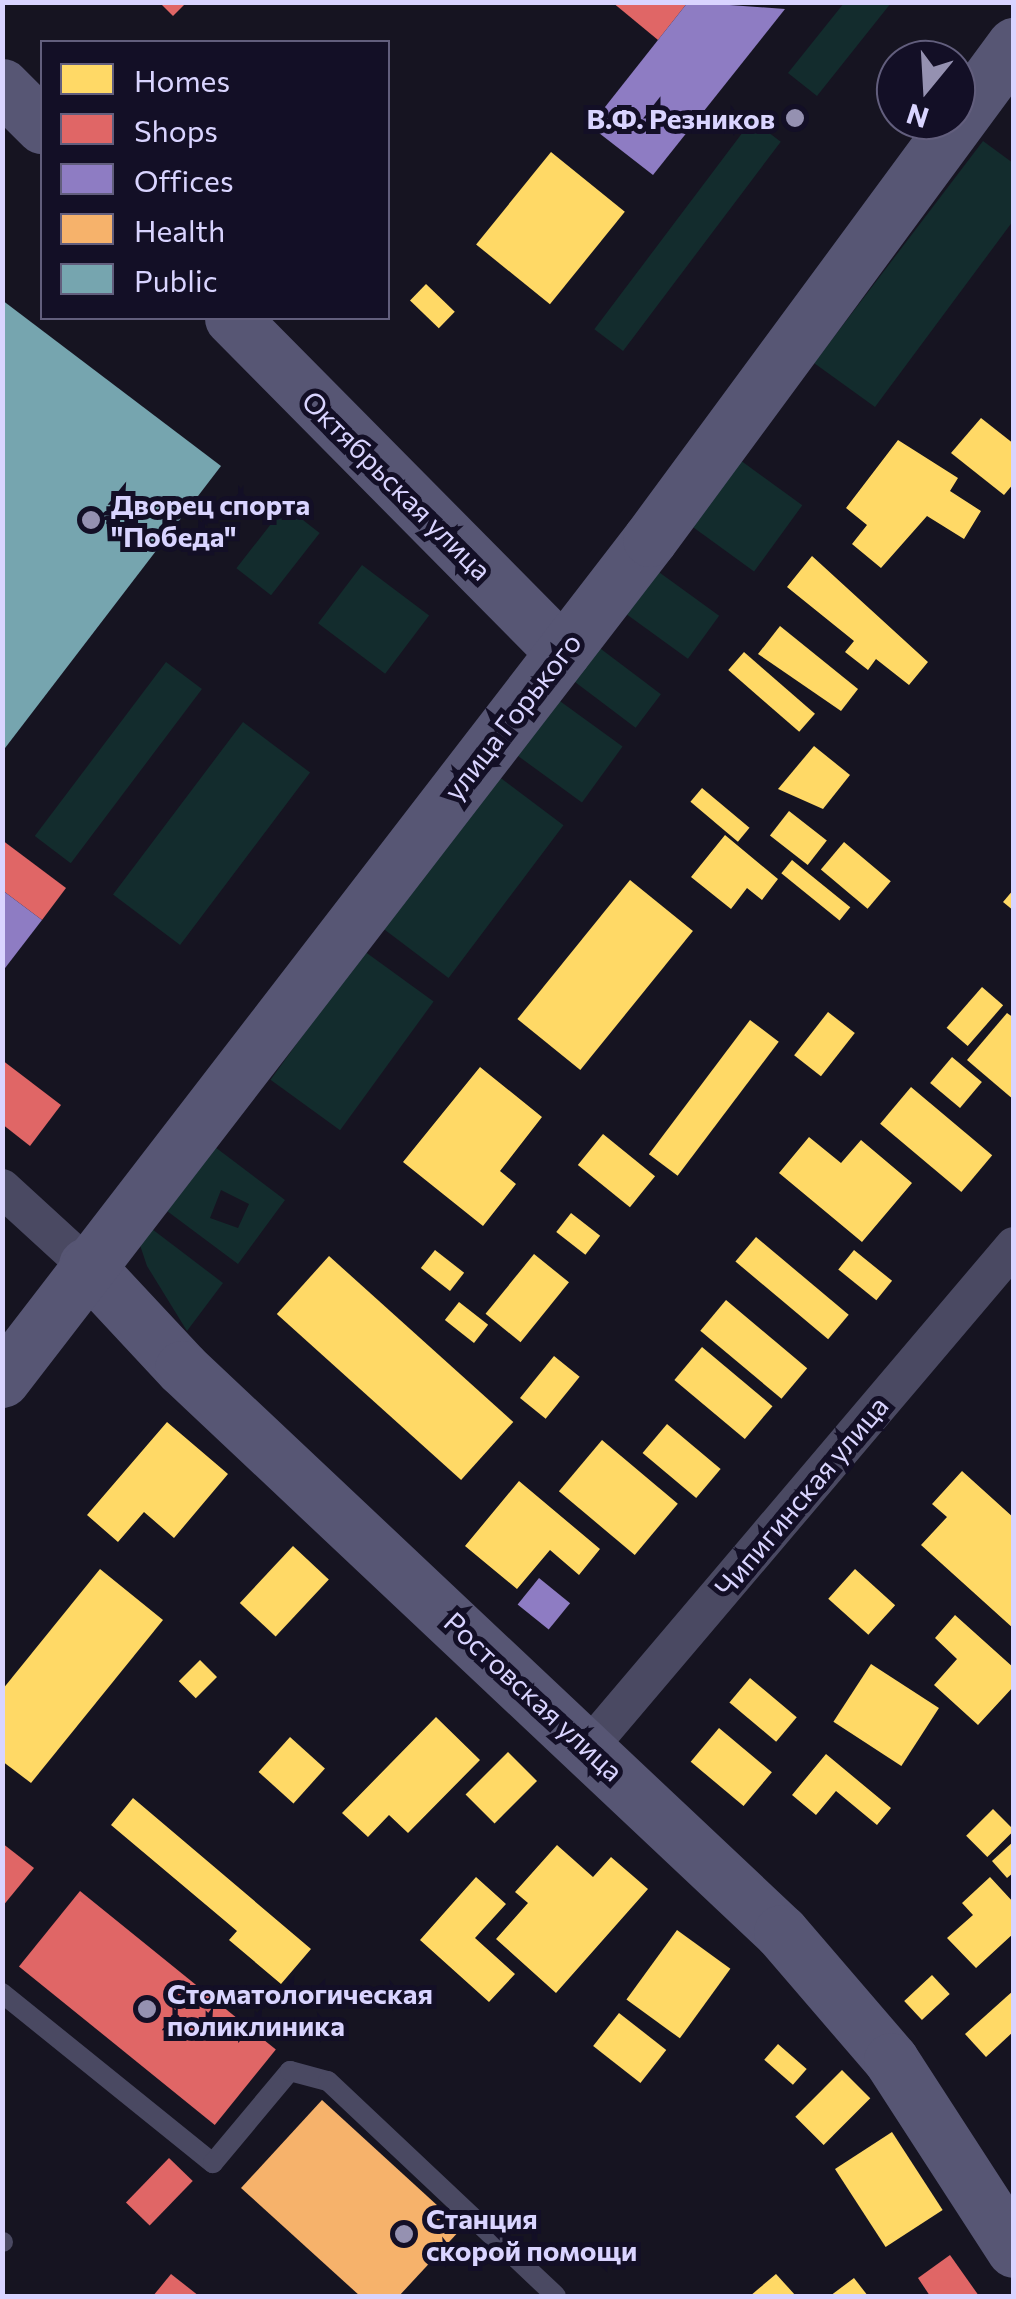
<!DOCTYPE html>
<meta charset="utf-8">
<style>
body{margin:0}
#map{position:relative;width:1016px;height:2299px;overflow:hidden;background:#161421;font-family:Commissioner,sans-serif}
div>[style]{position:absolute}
.green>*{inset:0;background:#132c2d;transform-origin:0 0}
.homes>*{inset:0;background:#ffd966;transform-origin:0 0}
.shops>*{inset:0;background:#e06666;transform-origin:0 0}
.offices>*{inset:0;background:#8e7cc3;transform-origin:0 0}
.health>*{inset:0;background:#f6b26b}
.public>*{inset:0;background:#76a5af}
.lane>*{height:20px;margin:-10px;padding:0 10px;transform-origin:10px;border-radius:10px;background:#4a4962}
.street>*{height:38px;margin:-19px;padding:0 19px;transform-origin:19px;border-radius:19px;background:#4a4962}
.secondary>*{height:55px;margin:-27.5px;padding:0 27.5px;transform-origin:27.5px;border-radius:27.5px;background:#575674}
.dots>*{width:28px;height:28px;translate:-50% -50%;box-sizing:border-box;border:5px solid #130f26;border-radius:50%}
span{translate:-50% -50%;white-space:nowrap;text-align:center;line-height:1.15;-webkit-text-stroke:10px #130f26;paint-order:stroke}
.poi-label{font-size:28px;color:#d9d4ff;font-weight:700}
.right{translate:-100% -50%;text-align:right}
.left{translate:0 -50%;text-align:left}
.street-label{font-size:28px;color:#d9d4ff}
.frame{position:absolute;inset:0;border:5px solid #d9d4ff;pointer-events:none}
.legend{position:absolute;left:40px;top:40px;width:350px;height:280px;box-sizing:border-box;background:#130f26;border:2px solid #625e7d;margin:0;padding:12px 18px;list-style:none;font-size:30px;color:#d9d4ff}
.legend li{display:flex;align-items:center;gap:20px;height:50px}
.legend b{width:50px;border:2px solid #625e7d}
.north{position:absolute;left:876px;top:40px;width:100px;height:100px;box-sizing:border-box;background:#130f26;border:2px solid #625e7d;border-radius:50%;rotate:198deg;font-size:28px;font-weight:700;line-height:40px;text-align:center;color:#d9d4ff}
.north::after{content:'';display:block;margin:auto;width:35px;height:45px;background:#9591b1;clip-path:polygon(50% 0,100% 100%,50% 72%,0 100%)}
</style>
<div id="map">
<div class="green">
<i style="clip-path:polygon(844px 3px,891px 3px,817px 96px,788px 73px)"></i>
<i style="left:752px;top:120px;width:36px;height:262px;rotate:37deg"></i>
<i style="clip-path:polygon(983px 141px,1013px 163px,1013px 221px,875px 407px,814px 363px)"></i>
<i style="left:740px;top:460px;width:77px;height:82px;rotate:36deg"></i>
<i style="left:285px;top:506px;width:44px;height:79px;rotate:38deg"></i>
<i style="left:362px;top:565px;width:84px;height:73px;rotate:37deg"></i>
<i style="left:656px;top:570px;width:78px;height:53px;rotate:36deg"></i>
<i style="left:597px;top:646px;width:80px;height:42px;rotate:37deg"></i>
<i style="left:166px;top:662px;width:45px;height:218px;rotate:37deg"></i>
<i style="left:557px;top:699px;width:81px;height:69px;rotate:36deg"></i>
<i style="left:243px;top:722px;width:84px;height:216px;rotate:37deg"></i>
<i style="left:498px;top:776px;width:82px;height:191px;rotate:37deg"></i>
<i style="left:364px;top:951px;width:86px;height:159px;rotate:36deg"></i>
<i style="clip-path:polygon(evenodd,215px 1147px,285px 1200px,238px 1264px,167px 1211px,215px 1147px,221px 1190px,249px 1204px,238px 1228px,210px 1218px,221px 1190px)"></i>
<i style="clip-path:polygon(152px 1229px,223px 1283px,187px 1331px,147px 1266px,140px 1245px)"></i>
</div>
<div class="homes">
<i style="left:551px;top:152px;width:95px;height:119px;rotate:39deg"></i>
<i style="left:426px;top:284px;width:40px;height:23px;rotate:44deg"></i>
<i style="clip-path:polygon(981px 418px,1014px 444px,1014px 483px,1004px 495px,951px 453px)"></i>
<i style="clip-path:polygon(898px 440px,958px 478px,950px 491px,981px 511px,964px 539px,927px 516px,881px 568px,852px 544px,867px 525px,846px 508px)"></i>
<i style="clip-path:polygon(812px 556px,928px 662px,909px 685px,876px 659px,868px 670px,845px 652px,854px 641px,787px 587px)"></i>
<i style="clip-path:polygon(780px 626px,858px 689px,841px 711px,758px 654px)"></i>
<i style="left:744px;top:652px;width:94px;height:24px;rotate:41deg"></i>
<i style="clip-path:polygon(814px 746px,850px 775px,823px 809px,778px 789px)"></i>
<i style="left:702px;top:788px;width:62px;height:18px;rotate:40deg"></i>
<i style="left:789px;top:811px;width:48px;height:31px;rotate:38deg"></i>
<i style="clip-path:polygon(725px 835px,778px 879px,762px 900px,747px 888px,731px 909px,691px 877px)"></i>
<i style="left:844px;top:842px;width:61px;height:36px;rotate:40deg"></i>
<i style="left:792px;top:860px;width:75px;height:17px;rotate:39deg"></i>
<i style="left:630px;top:880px;width:81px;height:179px;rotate:39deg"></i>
<i style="clip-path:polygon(1014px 889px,1014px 911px,1003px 902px)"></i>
<i style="left:982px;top:987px;width:28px;height:54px;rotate:41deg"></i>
<i style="left:828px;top:1012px;width:34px;height:55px;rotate:38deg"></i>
<i style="clip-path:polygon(1007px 1013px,1014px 1018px,1014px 1100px,967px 1060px)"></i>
<i style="left:750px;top:1020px;width:36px;height:168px;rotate:37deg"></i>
<i style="left:952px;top:1057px;width:39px;height:34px;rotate:40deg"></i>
<i style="clip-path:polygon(480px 1067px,542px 1117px,500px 1171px,516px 1184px,483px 1226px,403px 1162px)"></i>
<i style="left:911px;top:1087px;width:106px;height:48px;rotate:40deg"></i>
<i style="left:603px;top:1134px;width:67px;height:40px;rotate:39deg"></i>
<i style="clip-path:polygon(809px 1137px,841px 1163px,861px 1140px,912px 1183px,862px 1242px,779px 1173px)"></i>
<i style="left:571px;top:1213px;width:37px;height:24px;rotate:38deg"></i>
<i style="left:756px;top:1237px;width:121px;height:32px;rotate:40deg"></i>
<i style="left:435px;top:1250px;width:37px;height:23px;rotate:38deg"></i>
<i style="left:854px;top:1250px;width:49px;height:25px;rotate:39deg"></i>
<i style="left:534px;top:1254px;width:45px;height:77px;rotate:39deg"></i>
<i style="left:329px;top:1256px;width:248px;height:78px;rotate:42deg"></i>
<i style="left:726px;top:1300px;width:106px;height:40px;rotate:40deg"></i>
<i style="left:459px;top:1302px;width:37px;height:23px;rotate:38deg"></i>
<i style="left:702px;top:1347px;width:92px;height:43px;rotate:40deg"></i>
<i style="left:554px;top:1356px;width:33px;height:54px;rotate:39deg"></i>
<i style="clip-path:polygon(167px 1422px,228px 1474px,174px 1538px,144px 1512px,118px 1542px,87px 1515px)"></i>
<i style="left:667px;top:1424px;width:70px;height:38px;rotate:40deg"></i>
<i style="left:602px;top:1440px;width:99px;height:67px;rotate:40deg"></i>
<i style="clip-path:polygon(962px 1471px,1014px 1518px,1014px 1629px,921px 1545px,947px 1517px,932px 1504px)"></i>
<i style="clip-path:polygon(519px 1481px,600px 1549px,579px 1575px,550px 1550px,517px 1589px,465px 1546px)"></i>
<i style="left:293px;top:1546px;width:49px;height:78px;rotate:43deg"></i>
<i style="clip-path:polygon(100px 1569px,163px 1620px,31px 1783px,2px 1761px,2px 1690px)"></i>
<i style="left:855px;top:1569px;width:54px;height:40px;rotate:42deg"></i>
<i style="clip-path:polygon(955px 1615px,1014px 1668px,1014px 1686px,978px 1725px,934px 1685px,957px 1659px,935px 1638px)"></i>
<i style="left:200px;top:1660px;width:24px;height:30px;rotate:45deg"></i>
<i style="left:871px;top:1664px;width:81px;height:69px;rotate:33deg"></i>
<i style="left:750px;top:1678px;width:61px;height:32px;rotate:40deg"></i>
<i style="clip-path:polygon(436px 1717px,480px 1760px,408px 1833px,389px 1815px,368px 1837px,342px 1813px)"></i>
<i style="left:719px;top:1728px;width:69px;height:44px;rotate:40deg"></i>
<i style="left:290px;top:1737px;width:47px;height:47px;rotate:42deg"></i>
<i style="left:508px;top:1752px;width:41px;height:60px;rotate:45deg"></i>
<i style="clip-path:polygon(826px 1754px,891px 1808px,877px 1825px,836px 1791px,816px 1815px,792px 1795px)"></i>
<i style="clip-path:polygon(133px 1798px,311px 1949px,281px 1984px,229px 1940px,237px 1931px,111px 1825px)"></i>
<i style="left:993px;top:1809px;width:30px;height:38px;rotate:45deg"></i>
<i style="clip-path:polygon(1014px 1841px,1014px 1872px,1007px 1878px,992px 1861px)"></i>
<i style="clip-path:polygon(557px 1845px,593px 1877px,611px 1857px,648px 1889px,556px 1993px,496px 1939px,528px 1903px,515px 1892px)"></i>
<i style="clip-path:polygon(476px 1877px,506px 1904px,475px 1938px,515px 1974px,489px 2002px,420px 1940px)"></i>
<i style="clip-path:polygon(990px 1877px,1014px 1903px,1014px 1933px,976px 1968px,947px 1938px,973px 1915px,962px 1903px)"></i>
<i style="left:677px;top:1930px;width:66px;height:86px;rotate:36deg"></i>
<i style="left:932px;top:1975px;width:26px;height:38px;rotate:47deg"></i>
<i style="clip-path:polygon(1014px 1990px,1014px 2031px,986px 2057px,965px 2034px)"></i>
<i style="left:619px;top:2013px;width:60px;height:42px;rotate:38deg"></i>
<i style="left:778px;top:2044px;width:38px;height:21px;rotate:41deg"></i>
<i style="left:842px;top:2070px;width:40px;height:66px;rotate:45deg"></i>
<i style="left:892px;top:2132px;width:93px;height:68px;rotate:57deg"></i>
<i style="clip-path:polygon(776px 2274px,796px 2296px,750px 2296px)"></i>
<i style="clip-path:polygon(854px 2278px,868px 2296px,830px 2296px)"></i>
</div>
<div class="shops">
<i style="clip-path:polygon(159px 2px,187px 2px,173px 16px)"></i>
<i style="clip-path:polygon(612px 2px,688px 2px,658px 40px)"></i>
<i style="clip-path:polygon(2px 840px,66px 888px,42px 920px,2px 890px)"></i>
<i style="clip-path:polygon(2px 1060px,61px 1105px,30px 1146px,2px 1124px)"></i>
<i style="clip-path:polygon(2px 1843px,34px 1868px,2px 1907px)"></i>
<i style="left:80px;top:1891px;width:252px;height:97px;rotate:39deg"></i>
<i style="left:169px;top:2158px;width:33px;height:62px;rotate:44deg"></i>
<i style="clip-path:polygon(950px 2255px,979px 2296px,930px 2296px,918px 2278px)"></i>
<i style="clip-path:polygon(171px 2274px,199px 2296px,153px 2296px)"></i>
</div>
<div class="offices">
<i style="clip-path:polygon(688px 2px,785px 9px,653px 175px,590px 126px)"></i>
<i style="clip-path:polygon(2px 890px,42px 920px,2px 972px)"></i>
<i style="left:539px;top:1578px;width:40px;height:34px;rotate:39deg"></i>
</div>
<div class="health">
<i style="clip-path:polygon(322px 2100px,462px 2228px,399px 2296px,360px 2296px,241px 2188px)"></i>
</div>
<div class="public">
<i style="clip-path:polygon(2px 300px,221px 466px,2px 752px)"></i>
</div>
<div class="lane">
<i style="left:2px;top:1993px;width:271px;rotate:38.9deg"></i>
<i style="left:213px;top:2163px;width:120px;rotate:-50.1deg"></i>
<i style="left:290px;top:2071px;width:39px;rotate:15deg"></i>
<i style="left:328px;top:2081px;width:313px;rotate:43.3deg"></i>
<i style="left:2px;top:2242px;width:1px"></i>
</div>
<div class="street">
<i style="left:2px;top:1188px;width:114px;rotate:42.5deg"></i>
<i style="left:589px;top:1747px;width:657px;rotate:-49.69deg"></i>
</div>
<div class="secondary">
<i style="left:2px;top:86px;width:57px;rotate:45deg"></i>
<i style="left:232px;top:318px;width:470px;rotate:45.3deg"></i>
<i style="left:86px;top:1265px;width:141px;rotate:47deg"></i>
<i style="left:182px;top:1368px;width:823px;rotate:43.28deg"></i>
<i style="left:781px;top:1932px;width:169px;rotate:49.3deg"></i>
<i style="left:891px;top:2060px;width:226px;rotate:57.1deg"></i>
<i style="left:2px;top:1380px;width:1062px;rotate:-52.39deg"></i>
<i style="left:650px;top:539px;width:614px;rotate:-53.62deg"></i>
</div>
<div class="dots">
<i style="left:795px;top:118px;background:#9591b1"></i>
<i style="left:91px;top:520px;background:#9591b1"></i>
<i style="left:147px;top:2009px;background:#9591b1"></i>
<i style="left:404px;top:2234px;background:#9591b1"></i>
</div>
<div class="poi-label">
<span class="right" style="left:775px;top:118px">В.Ф. Резников</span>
<span class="left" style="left:111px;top:520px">Дворец спорта<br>"Победа"</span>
<span class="left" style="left:167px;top:2009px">Стоматологическая<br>поликлиника</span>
<span class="left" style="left:426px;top:2234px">Станция<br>скорой помощи</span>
</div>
<div class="street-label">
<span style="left:397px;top:485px;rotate:45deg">Октябрьская улица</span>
<span style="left:512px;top:716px;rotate:-52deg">улица Горького</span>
<span style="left:801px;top:1496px;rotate:-50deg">Чипигинская улица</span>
<span style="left:534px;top:1696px;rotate:43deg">Ростовская улица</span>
</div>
<div class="frame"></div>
<ul class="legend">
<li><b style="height:28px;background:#ffd966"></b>Homes</li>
<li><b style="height:28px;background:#e06666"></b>Shops</li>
<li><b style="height:28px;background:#8e7cc3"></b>Offices</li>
<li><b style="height:28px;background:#f6b26b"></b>Health</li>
<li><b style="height:28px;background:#76a5af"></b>Public</li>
</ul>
<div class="north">N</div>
</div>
